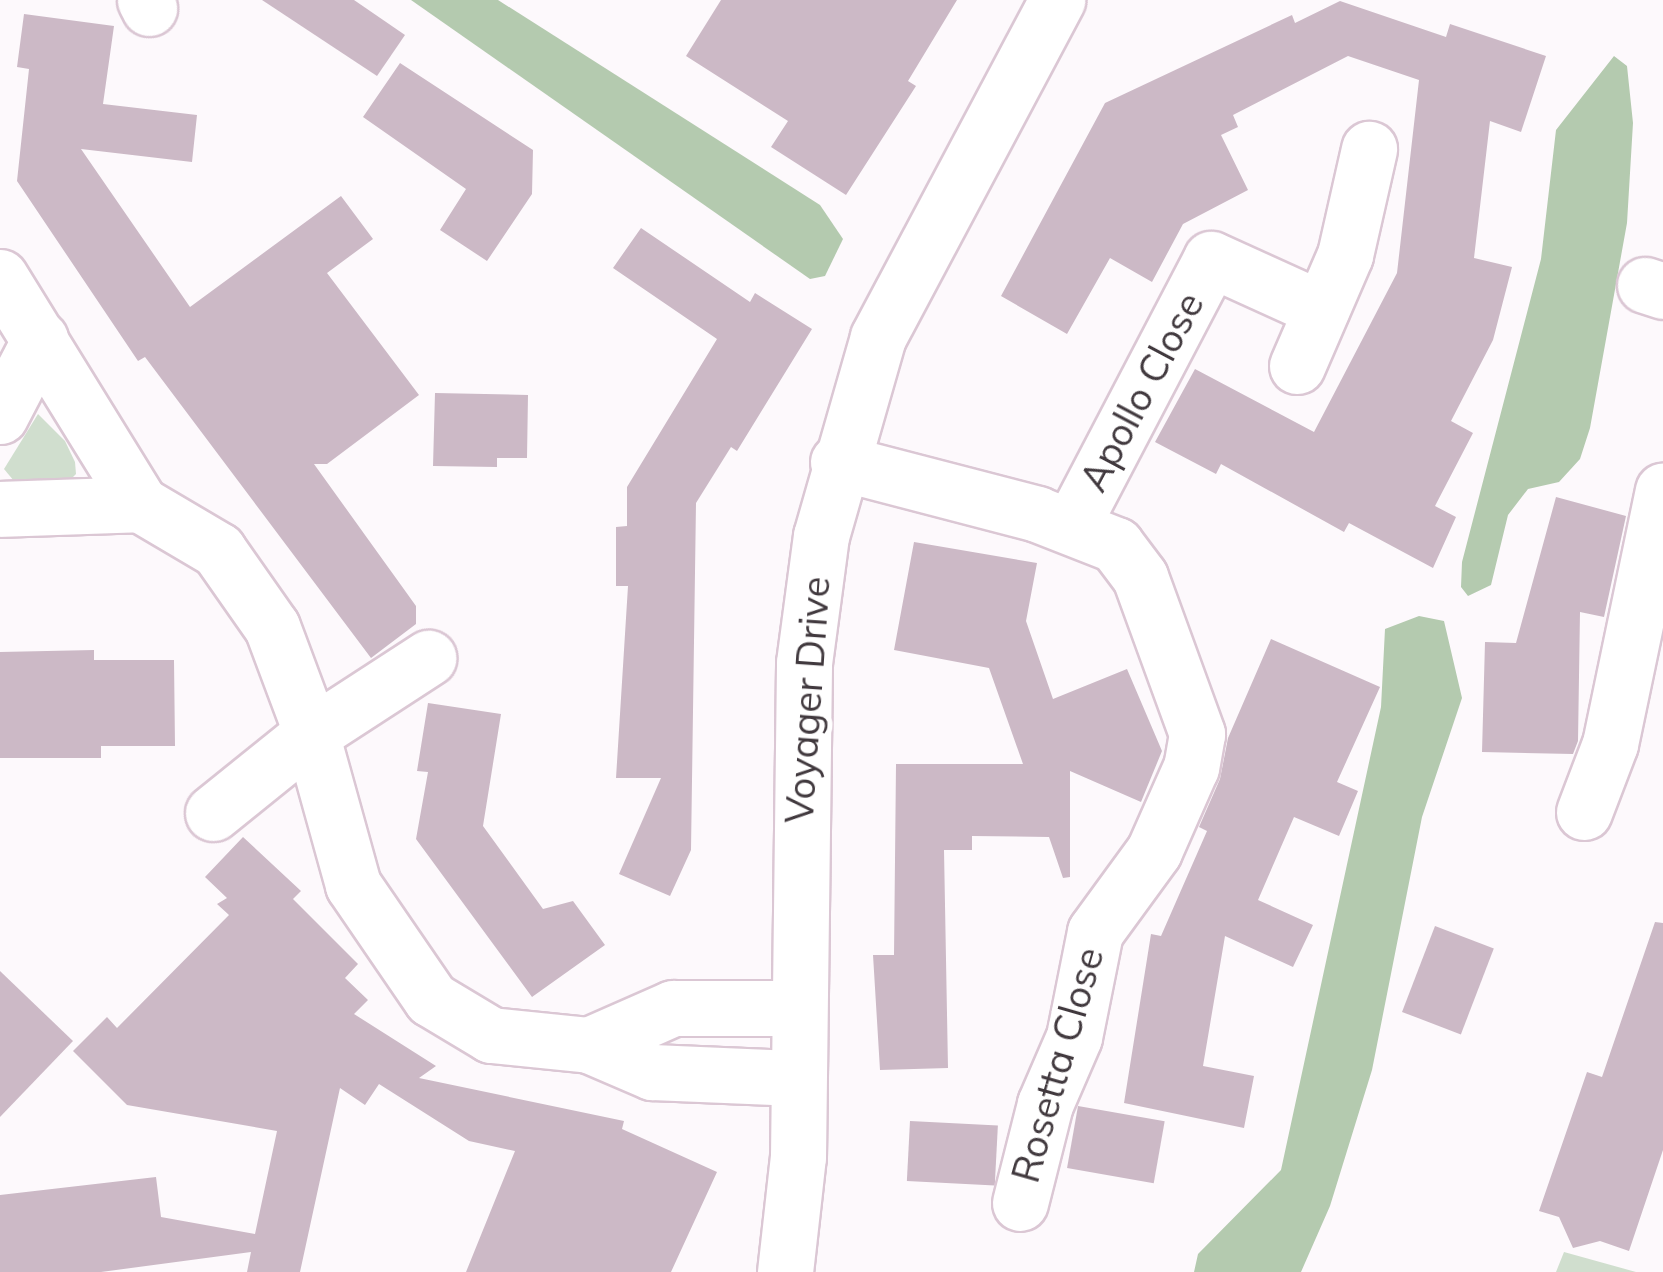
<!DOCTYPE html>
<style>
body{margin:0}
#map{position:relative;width:1663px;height:1272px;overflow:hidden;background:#fdf9fc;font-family:Mulish,sans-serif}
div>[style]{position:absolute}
.green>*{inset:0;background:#d0dece}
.forest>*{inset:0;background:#b4caaf}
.building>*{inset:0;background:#ccb9c6;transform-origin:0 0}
.roads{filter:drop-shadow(2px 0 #dbc7d4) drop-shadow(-2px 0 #dbc7d4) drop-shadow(0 2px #dbc7d4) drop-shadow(0 -2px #dbc7d4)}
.minor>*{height:55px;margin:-27.5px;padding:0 27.5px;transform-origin:27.5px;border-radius:27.5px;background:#fff}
span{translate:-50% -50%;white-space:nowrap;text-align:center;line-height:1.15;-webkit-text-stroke:10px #fff;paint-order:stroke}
.street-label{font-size:38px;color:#41393e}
</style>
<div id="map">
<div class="green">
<i style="clip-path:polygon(38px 414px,65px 441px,75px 462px,76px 474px,68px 482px,14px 481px,4px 469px)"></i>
<i style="clip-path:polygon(1564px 1252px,1636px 1272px,1556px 1272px)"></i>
</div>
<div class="forest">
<i style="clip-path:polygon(411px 0,498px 0,820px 205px,843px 239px,825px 276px,810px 279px)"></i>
<i style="clip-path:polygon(1614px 56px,1627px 66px,1633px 123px,1627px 223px,1590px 428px,1580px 459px,1559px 482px,1528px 489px,1508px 515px,1491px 585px,1468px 596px,1461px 587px,1462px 562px,1541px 259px,1556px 130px)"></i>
<i style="clip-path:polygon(1419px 616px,1444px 621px,1462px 698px,1422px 817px,1372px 1070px,1330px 1206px,1301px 1272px,1194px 1272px,1198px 1254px,1281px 1170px,1381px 707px,1385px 629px)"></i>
</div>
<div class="building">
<i style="clip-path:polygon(262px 0,354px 0,405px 35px,377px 76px)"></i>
<i style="clip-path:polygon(721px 0,957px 0,908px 81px,916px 86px,846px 195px,771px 147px,788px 121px,686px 56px)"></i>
<i style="clip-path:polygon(1340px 1px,1446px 37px,1450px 24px,1546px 56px,1521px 132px,1490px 121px,1474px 258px,1512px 267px,1493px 340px,1451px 421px,1473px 433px,1435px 506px,1456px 517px,1433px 568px,1349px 523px,1344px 532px,1221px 464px,1216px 474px,1155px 442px,1195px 369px,1314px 432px,1397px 273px,1419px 80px,1348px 56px,1233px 115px,1238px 127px,1221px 135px,1248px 190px,1183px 224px,1152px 282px,1110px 258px,1067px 334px,1001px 296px,1105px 103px,1292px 15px,1295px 23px)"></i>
<i style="clip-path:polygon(24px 14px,114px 26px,103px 104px,197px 115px,192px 162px,81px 149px,190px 307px,341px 196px,373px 239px,327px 273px,419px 395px,327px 464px,314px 464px,416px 606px,416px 624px,371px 658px,145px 357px,138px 361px,17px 181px,29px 69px,17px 67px)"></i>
<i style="clip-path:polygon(400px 63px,533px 150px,532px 194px,487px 261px,440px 230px,466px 189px,363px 117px)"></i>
<i style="clip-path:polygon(641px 228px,750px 302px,755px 293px,812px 329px,737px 451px,731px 447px,696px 503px,691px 850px,670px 896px,619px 874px,661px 778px,616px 778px,628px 586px,616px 586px,616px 527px,627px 526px,627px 487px,717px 339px,613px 268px)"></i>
<i style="clip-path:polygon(435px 393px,528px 395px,527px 458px,497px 458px,497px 467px,433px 466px)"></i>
<i style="clip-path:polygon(1556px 497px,1626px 516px,1604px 617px,1580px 612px,1578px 741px,1573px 754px,1482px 752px,1485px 642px,1516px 643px)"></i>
<i style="clip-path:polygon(914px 542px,1037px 563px,1026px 621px,1053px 699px,1127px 669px,1162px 751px,1141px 802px,1070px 771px,1070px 877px,1063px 878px,1049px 837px,972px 836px,972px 850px,944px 850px,948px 1068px,880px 1070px,873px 955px,894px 955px,896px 764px,1023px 764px,989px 668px,894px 650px)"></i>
<i style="clip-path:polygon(1271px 639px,1380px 687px,1337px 782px,1358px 791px,1339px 836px,1294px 817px,1258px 900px,1313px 925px,1293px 967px,1225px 936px,1203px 1066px,1254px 1076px,1244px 1128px,1124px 1103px,1151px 934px,1161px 936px,1207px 831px,1199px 827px,1220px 779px,1228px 738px)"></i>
<i style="clip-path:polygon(94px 650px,94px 660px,174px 660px,175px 746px,101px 746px,101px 758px,0 758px,0 652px)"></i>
<i style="clip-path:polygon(428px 703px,501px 714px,483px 826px,543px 909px,573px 901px,605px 945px,532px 997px,416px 839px,428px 772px,417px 771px)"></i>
<i style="clip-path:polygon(243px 837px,301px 891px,293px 899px,358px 964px,345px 978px,368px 1000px,354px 1014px,436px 1066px,419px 1078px,624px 1121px,622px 1129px,717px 1172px,671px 1272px,466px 1272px,515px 1151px,469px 1141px,379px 1084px,365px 1105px,340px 1088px,300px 1272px,247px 1272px,251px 1252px,101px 1272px,0 1272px,0 1195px,156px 1177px,161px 1217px,255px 1234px,277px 1131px,127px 1105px,73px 1051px,107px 1017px,117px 1028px,229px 915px,217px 904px,227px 898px,205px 877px)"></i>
<i style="clip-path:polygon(1655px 922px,1663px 923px,1663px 1150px,1629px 1251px,1600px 1241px,1573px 1248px,1559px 1217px,1539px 1211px,1587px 1072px,1602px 1077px)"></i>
<i style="left:1435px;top:926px;width:63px;height:92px;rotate:21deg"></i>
<i style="clip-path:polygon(0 971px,73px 1041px,0 1117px)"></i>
<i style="left:1078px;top:1106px;width:88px;height:63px;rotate:10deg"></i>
<i style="left:910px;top:1121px;width:88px;height:60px;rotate:3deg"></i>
</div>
<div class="roads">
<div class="minor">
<i style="left:145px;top:0;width:9px;rotate:63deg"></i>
<i style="left:0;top:277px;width:267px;rotate:58.3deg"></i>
<i style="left:140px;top:504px;width:91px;rotate:30.5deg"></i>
<i style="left:218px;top:550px;width:94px;rotate:55deg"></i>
<i style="left:272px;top:627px;width:106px;rotate:69.5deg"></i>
<i style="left:309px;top:726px;width:165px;rotate:74.5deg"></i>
<i style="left:353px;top:885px;width:138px;rotate:55.6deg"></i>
<i style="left:431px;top:999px;width:70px;rotate:31deg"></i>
<i style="left:491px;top:1035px;width:99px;rotate:5.8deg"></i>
<i style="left:589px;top:1045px;width:69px;rotate:23.2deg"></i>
<i style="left:652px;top:1072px;width:146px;rotate:2.4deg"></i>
<i style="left:1645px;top:285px;width:19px;rotate:18deg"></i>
<i style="left:1297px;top:366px;width:121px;rotate:-66.6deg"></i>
<i style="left:1345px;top:255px;width:109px;rotate:-77.2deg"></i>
<i style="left:0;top:416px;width:87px;rotate:-62.5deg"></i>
<i style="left:838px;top:462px;width:206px;rotate:14.6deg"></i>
<i style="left:1037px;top:514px;width:85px;rotate:21.4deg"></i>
<i style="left:1116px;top:545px;width:40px;rotate:53deg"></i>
<i style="left:1140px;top:577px;width:167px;rotate:70deg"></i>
<i style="left:1197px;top:734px;width:34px;rotate:100deg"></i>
<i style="left:1191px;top:767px;width:92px;rotate:113.8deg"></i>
<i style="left:1154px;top:851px;width:100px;rotate:126.1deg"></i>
<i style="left:1095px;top:932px;width:107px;rotate:101.3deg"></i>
<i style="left:1074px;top:1037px;width:73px;rotate:113.4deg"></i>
<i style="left:1045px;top:1104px;width:102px;rotate:104.2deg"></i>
<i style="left:0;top:509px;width:140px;rotate:-2deg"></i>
<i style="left:1072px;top:525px;width:300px;rotate:-62.4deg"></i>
<i style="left:1211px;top:259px;width:121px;rotate:24.4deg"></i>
<i style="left:1584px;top:812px;width:73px;rotate:-69.1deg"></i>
<i style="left:1610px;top:744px;width:259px;rotate:-78.2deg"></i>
<i style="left:213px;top:813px;width:126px;rotate:-38.9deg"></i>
<i style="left:311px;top:734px;width:140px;rotate:-33deg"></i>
<i style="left:589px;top:1045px;width:92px;rotate:-23.8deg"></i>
<i style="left:673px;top:1008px;width:125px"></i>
<i style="left:785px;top:1272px;width:116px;rotate:-83.6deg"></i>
<i style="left:798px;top:1157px;width:494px;rotate:-89.3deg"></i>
<i style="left:804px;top:663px;width:128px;rotate:-82.4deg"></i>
<i style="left:821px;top:536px;width:207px;rotate:-74deg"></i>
<i style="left:878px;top:337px;width:382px;rotate:-62deg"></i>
</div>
</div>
<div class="street-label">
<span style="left:1142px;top:392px;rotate:-62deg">Apollo Close</span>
<span style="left:808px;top:700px;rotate:-86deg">Voyager Drive</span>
<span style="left:1058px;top:1065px;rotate:-74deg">Rosetta Close</span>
</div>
</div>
